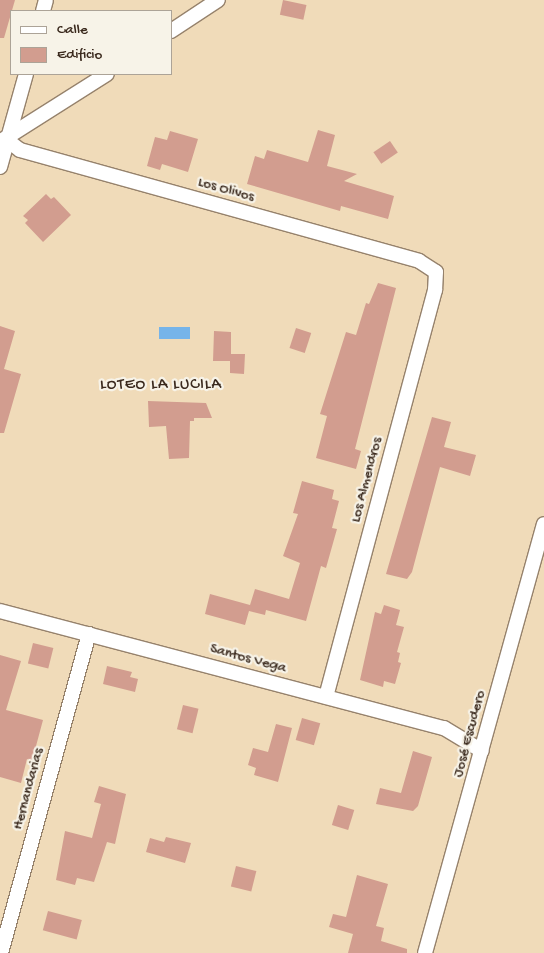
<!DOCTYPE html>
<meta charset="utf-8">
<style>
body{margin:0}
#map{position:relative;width:544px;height:953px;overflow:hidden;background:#f0dbb9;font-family:"Gochi Hand",sans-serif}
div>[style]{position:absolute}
.water>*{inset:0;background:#76b4e9;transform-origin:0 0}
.building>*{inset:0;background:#d29d8f;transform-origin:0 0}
.roads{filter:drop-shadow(1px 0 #96826c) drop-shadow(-1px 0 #96826c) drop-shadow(0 1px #96826c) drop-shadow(0 -1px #96826c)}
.street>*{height:14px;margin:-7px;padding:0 7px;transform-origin:7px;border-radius:7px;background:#fff}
span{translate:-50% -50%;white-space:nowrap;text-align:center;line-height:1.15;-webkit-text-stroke:4.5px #f7f3e8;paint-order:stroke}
.street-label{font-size:15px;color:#3b2a1e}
.neighbourhood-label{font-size:16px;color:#3b2a1e;letter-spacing:1px}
.legend{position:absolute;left:10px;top:10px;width:162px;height:65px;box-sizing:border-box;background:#f7f3e8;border:1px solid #aca397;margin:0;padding:6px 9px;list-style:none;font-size:15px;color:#3b2a1e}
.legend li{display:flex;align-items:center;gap:10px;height:25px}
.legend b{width:25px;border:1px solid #aca397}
</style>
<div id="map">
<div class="water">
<i style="left:159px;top:327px;width:31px;height:12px"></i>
</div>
<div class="building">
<i style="clip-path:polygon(0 0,15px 0,4px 38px,0 38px)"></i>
<i style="left:283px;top:0;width:24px;height:15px;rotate:12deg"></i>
<i style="clip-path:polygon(318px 130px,335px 135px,327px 166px,357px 174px,344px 181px,394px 196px,388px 219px,341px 206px,340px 211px,247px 184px,255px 156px,264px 159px,267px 150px,308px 162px)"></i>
<i style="clip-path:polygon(170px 131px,198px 139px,188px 172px,162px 164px,160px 170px,147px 166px,155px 137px,167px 140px)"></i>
<i style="left:390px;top:141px;width:14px;height:20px;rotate:56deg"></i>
<i style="clip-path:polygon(46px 194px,51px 199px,54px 197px,71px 215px,43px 242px,25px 223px,28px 220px,23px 216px)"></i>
<i style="clip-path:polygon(378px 283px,396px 288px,355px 449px,361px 451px,356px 469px,316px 458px,327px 416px,320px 414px,346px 332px,356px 335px,366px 303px,369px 304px)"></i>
<i style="clip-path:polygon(0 326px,15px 331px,4px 369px,21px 374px,4px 433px,0 433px)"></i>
<i style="left:296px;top:328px;width:16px;height:21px;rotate:18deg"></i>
<i style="clip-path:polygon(214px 331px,231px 332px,231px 354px,245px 354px,244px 374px,230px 373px,230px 361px,213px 361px)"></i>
<i style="clip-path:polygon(148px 401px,206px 403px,212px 418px,194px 418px,194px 421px,190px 421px,189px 458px,169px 459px,166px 426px,149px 427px)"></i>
<i style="clip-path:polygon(432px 417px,451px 422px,444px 447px,476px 455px,470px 476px,440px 467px,412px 572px,407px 579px,386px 574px)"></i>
<i style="clip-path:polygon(302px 481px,334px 490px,332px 499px,339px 501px,332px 528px,337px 529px,335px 536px,326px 568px,321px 566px,306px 621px,266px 610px,265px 615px,249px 611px,245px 625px,205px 614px,210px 594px,250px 605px,255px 589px,289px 599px,300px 563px,283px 556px,298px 514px,293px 513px)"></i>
<i style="clip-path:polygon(384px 605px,400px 610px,396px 625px,404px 627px,397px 652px,400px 653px,398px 662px,401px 663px,395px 684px,384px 681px,383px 687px,360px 680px,375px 612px,381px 614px)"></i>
<i style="left:33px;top:643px;width:21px;height:21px;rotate:14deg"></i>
<i style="clip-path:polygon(0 655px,21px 661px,6px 710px,43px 720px,32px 761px,27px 759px,21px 783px,0 777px)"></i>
<i style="clip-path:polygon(107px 666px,132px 672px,130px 677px,138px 679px,135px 692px,103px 684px)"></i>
<i style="left:183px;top:705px;width:16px;height:25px;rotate:14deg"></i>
<i style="left:302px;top:718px;width:19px;height:23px;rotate:16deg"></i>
<i style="clip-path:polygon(276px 724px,292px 728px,278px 782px,254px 775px,256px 768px,248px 765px,253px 748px,268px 752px)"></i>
<i style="clip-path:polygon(413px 751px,432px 757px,418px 806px,413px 811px,376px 804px,380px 788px,401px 793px)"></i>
<i style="clip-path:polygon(99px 786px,126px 794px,115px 844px,107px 842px,94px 882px,77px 878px,75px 885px,56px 880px,65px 831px,92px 838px,101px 804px,94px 802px)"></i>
<i style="left:338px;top:805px;width:17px;height:21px;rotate:17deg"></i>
<i style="clip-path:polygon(166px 837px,191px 843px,185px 863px,146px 852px,150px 838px,164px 842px)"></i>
<i style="left:236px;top:866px;width:21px;height:21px;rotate:14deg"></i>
<i style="clip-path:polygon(357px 875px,388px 884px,376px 926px,384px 928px,381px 941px,407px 949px,407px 953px,348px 953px,353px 934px,329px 927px,333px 914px,346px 917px)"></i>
<i style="left:48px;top:911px;width:35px;height:20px;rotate:15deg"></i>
</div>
<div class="roads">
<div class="street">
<i style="left:43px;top:11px;width:11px;rotate:-75deg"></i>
<i style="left:171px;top:31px;width:56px;rotate:-33.4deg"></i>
<i style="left:7px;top:140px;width:16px;rotate:38deg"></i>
<i style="left:20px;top:150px;width:414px;rotate:15.5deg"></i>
<i style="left:419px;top:261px;width:20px;rotate:33deg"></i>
<i style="left:436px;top:272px;width:18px;rotate:93deg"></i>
<i style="left:435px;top:290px;width:421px;rotate:105deg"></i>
<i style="left:1px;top:141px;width:125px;rotate:-32.3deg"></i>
<i style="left:0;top:167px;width:97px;rotate:-74.4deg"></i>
<i style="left:0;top:611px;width:459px;rotate:14.8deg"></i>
<i style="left:444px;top:728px;width:44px;rotate:31.2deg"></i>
<i style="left:1px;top:953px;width:331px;rotate:-74.6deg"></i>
<i style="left:425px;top:953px;width:445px;rotate:-74.5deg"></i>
</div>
</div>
<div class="street-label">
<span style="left:226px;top:190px;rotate:16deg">Los Olivos</span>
<span style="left:367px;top:480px;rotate:-75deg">Los Almendros</span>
<span style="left:248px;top:659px;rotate:15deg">Santos Vega</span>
<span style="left:470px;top:734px;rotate:-75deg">José Escudero</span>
<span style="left:29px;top:789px;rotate:-75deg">Hernandarias</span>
</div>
<div class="neighbourhood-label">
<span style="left:161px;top:386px">LOTEO LA LUCILA</span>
</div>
<ul class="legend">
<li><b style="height:6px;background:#fff"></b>Calle</li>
<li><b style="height:14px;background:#d29d8f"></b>Edificio</li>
</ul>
</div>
